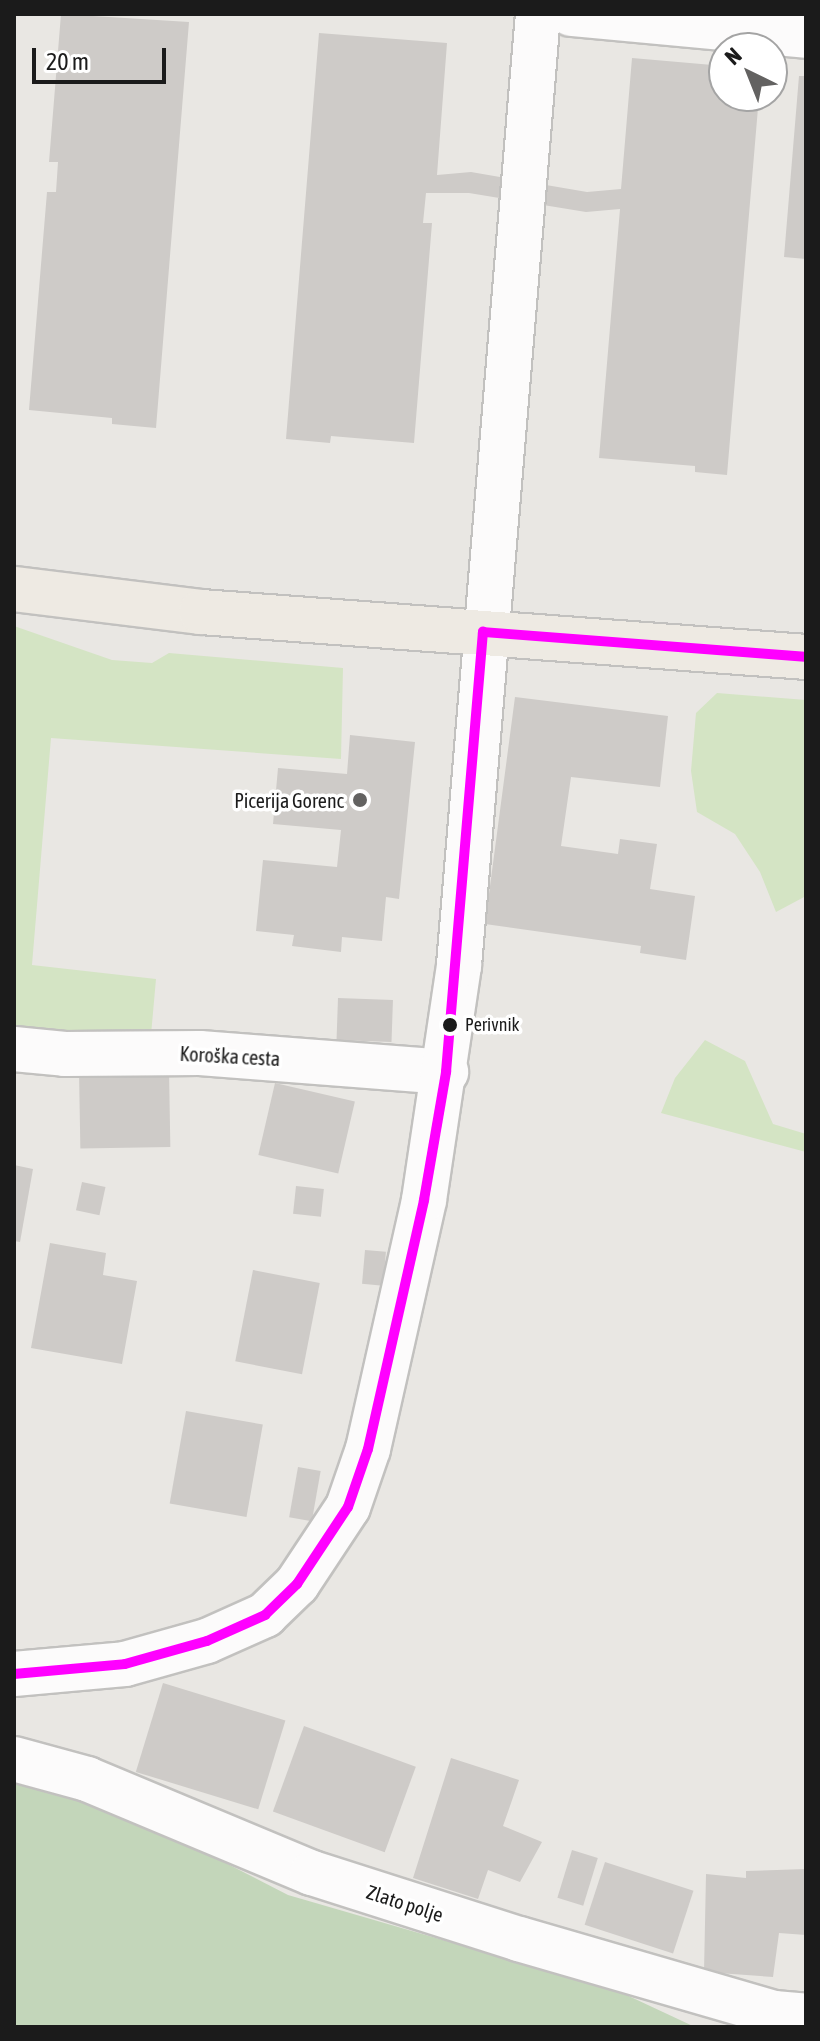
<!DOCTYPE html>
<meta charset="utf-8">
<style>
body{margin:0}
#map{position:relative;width:820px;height:2041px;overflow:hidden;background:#e9e7e3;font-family:"Asap Condensed",sans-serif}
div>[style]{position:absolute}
.grass>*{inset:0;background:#d4e4c4}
.forest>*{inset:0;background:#c3d6ba}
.building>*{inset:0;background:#cecbc8;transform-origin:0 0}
.roads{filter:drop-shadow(2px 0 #c2c1bf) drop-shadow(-2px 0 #c2c1bf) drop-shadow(0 2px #c2c1bf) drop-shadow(0 -2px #c2c1bf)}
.street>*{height:44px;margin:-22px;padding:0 22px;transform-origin:22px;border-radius:22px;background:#fcfbfb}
.primary>*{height:44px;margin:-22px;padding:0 22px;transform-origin:22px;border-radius:22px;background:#eeeae3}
.bus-1>*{height:10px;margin:-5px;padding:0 5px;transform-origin:5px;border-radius:5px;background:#f0f}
.dots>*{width:22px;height:22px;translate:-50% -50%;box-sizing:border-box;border:4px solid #fff;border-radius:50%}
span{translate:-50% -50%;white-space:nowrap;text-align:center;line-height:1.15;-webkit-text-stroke:7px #fff;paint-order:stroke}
.bus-label{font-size:18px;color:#1b1b1b}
.left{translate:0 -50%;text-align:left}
.poi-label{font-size:20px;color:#1b1b1b}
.right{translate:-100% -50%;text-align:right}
.street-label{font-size:20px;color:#1b1b1b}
.frame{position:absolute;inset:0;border:16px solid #1b1b1b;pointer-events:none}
.north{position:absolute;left:708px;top:32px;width:80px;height:80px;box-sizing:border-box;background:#fff;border:2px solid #a4a4a4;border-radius:50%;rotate:317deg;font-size:22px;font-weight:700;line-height:32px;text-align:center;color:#1b1b1b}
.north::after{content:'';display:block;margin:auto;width:28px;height:36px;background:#636261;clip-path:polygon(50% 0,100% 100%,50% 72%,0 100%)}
.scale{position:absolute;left:32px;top:48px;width:134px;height:36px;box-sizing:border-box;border:4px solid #1b1b1b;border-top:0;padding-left:10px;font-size:24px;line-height:28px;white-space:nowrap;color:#1b1b1b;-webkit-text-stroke:6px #fff;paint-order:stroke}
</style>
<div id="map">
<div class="grass">
<i style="clip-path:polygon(14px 626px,112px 660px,152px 663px,169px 653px,343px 668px,341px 759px,51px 738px,32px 965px,156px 979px,151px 1035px,14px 1035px)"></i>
<i style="clip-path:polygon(717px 693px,806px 700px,806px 896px,776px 912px,760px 872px,735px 834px,697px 812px,691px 771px,696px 713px)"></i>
<i style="clip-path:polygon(705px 1040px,745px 1061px,773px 1124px,806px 1134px,806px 1152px,661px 1113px,675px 1078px)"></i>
</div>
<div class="forest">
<i style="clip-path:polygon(14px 1777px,120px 1809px,288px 1895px,532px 1966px,588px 1977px,695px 2027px,14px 2027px)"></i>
</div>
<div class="building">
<i style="clip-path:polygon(61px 14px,189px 22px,156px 428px,112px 424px,112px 418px,29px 410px,47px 192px,56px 192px,58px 162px,49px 162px)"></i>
<i style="clip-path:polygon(319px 33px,447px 43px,437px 175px,471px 172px,587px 192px,621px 189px,632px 58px,724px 66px,724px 96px,759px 96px,727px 475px,695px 472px,695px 466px,599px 458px,620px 209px,586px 212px,469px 193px,426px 193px,423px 223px,432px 223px,414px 443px,331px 436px,330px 443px,286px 439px)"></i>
<i style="clip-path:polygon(799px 76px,806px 76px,806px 259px,784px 257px)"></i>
<i style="clip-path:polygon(515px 697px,668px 716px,660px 787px,571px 777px,561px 846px,618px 854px,620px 839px,657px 844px,650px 889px,695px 896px,686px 960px,640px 953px,641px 946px,485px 924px)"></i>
<i style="clip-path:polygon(350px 735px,415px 742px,399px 899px,386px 897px,382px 941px,342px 937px,341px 952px,292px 946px,294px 935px,256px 931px,263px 860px,337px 867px,341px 830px,273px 824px,278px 768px,347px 774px)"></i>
<i style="left:338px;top:998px;width:55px;height:42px;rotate:2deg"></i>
<i style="left:169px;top:1070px;width:77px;height:90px;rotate:89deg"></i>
<i style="left:275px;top:1083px;width:82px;height:74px;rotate:13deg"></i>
<i style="clip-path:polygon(14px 1165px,33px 1169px,20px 1242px,14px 1241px)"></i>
<i style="left:82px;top:1182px;width:24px;height:29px;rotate:12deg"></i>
<i style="left:296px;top:1186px;width:28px;height:28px;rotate:6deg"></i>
<i style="clip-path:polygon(50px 1243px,106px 1253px,103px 1275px,137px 1281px,122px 1364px,31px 1348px)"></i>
<i style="left:365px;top:1250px;width:21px;height:34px;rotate:5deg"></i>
<i style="left:253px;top:1270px;width:68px;height:93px;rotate:11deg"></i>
<i style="left:186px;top:1411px;width:78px;height:94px;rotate:10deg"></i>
<i style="left:298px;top:1467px;width:23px;height:51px;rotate:10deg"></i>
<i style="left:163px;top:1683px;width:128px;height:93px;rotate:17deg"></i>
<i style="left:304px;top:1726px;width:119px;height:91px;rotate:20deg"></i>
<i style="clip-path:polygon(451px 1758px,519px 1780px,503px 1826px,542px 1842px,520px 1882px,488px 1870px,478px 1899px,413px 1878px)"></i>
<i style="left:572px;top:1850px;width:27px;height:50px;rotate:17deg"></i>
<i style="left:605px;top:1862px;width:93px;height:66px;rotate:18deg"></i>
<i style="clip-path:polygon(806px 1869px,806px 1935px,779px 1933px,773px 1977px,704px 1972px,706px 1874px,746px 1878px,746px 1871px)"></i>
</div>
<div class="roads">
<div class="street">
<i style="left:571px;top:14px;width:236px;rotate:5.3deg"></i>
<i style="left:14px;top:1049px;width:51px;rotate:5.6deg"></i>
<i style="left:65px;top:1054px;width:135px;rotate:-0.4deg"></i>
<i style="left:200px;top:1053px;width:247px;rotate:4.4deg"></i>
<i style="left:14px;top:1674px;width:111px;rotate:-5.1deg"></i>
<i style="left:125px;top:1664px;width:85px;rotate:-15.7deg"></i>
<i style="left:207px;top:1641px;width:64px;rotate:-24.1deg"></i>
<i style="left:265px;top:1615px;width:45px;rotate:-44.1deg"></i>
<i style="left:297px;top:1584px;width:92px;rotate:-56.5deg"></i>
<i style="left:348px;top:1507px;width:61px;rotate:-71deg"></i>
<i style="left:368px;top:1449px;width:255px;rotate:-77.3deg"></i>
<i style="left:424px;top:1200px;width:238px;rotate:-81.5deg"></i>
<i style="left:459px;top:965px;width:954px;rotate:-85.25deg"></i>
<i style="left:14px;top:1759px;width:76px;rotate:15.3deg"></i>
<i style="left:87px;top:1779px;width:244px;rotate:22.7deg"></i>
<i style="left:312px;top:1873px;width:217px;rotate:17.7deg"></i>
<i style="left:519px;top:1939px;width:266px;rotate:16.2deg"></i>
<i style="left:774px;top:2013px;width:32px;rotate:5deg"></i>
</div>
<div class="primary">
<i style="left:14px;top:589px;width:188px;rotate:7deg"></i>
<i style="left:201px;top:612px;width:607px;rotate:4.25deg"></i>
</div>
</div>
<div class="bus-1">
<i style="left:14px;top:1674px;width:111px;rotate:-5.1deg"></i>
<i style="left:125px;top:1664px;width:85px;rotate:-15.7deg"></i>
<i style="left:207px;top:1641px;width:64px;rotate:-24.1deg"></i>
<i style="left:265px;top:1615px;width:45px;rotate:-44.1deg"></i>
<i style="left:297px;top:1584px;width:92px;rotate:-56.5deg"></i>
<i style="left:348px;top:1507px;width:61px;rotate:-71deg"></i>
<i style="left:368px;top:1449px;width:255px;rotate:-77.3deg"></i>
<i style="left:424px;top:1200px;width:130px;rotate:-80.2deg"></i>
<i style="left:446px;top:1072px;width:442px;rotate:-85.2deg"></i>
<i style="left:483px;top:632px;width:324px;rotate:4.4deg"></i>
</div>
<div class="dots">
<i style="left:360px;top:800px;background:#636261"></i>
<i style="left:450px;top:1025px;background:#1b1b1b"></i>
</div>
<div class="bus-label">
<span class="left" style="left:465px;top:1025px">Perivnik</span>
</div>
<div class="poi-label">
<span class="right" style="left:344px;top:800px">Picerija Gorenc</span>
</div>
<div class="street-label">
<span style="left:230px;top:1056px;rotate:3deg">Koroška cesta</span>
<span style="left:405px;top:1903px;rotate:18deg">Zlato polje</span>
</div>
<div class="frame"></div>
<div class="north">N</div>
<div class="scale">20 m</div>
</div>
